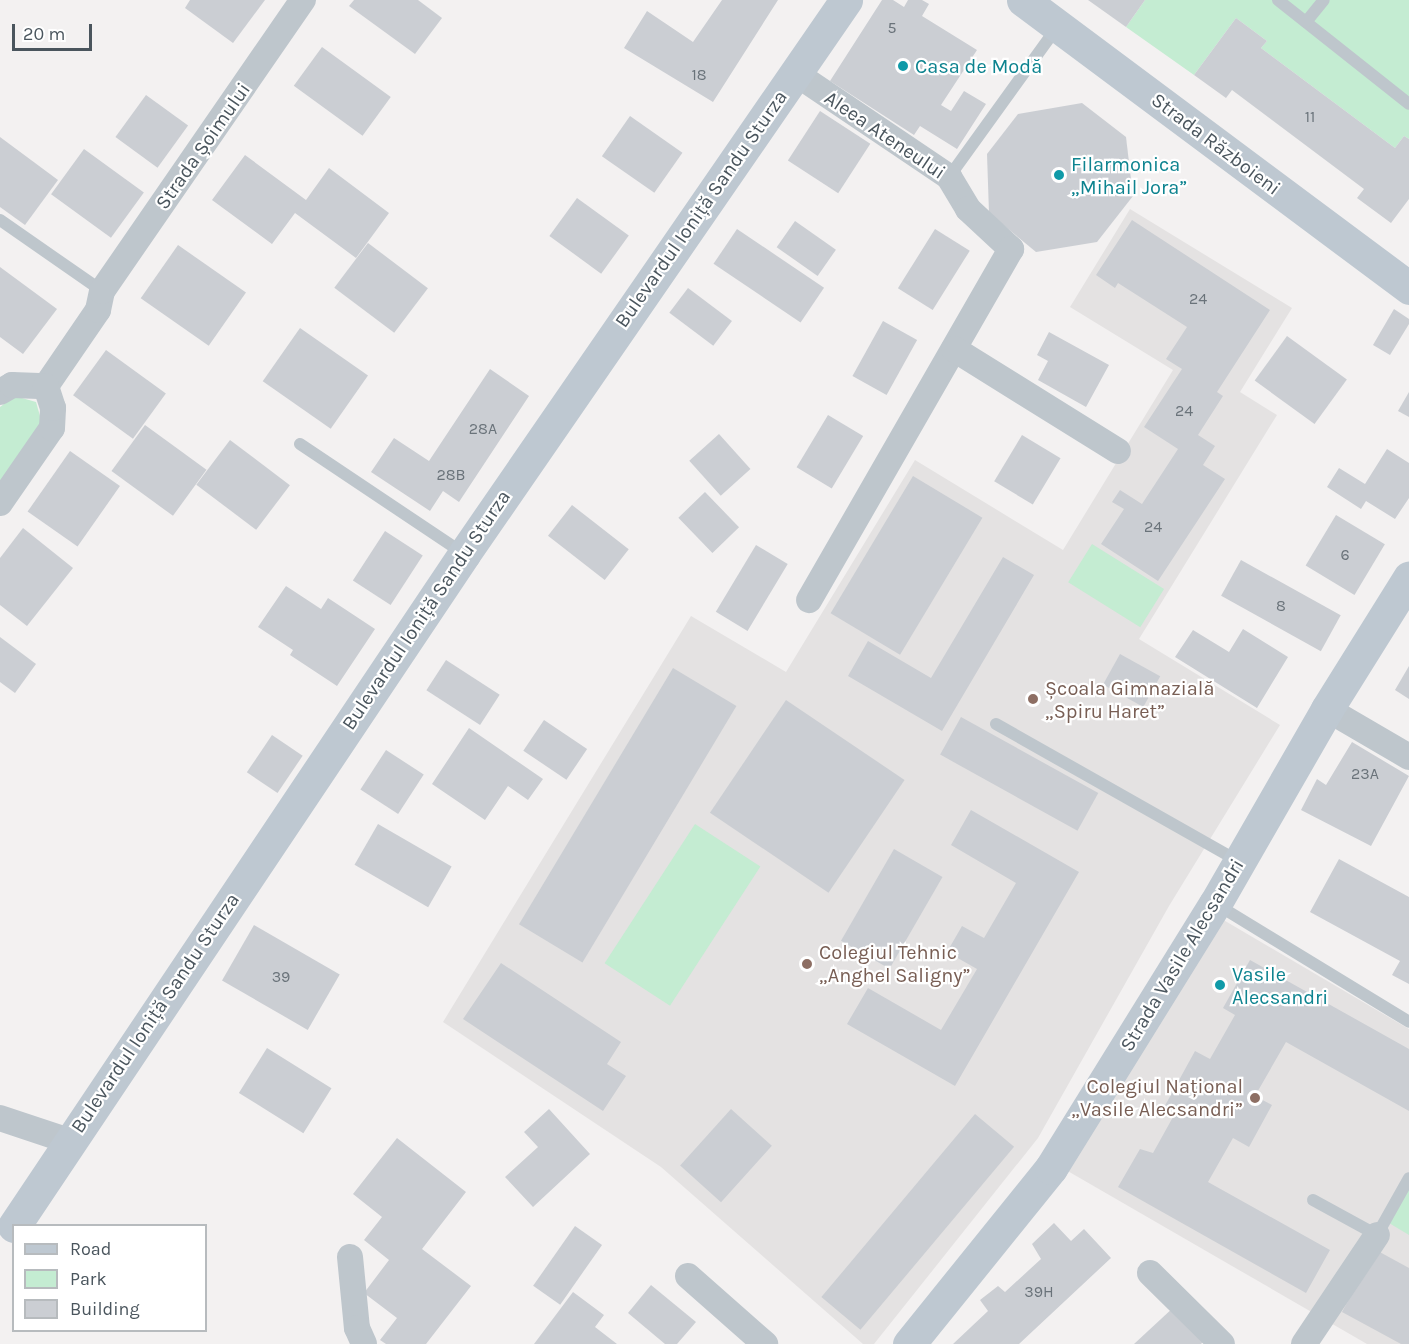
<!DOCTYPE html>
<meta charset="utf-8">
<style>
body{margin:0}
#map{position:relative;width:1409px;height:1344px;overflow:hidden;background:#f3f1f1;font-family:Karla,sans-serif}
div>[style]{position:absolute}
.education>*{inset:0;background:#e4e2e2}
.green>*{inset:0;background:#c4ecd2;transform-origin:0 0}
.building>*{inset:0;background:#cbced3;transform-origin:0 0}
.lane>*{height:12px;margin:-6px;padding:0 6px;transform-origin:6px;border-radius:6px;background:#bec6cc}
.street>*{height:26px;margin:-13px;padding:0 13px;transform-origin:13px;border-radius:13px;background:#bec6cc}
.secondary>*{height:33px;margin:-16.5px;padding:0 16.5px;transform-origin:16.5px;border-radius:16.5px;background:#bec8d1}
.dots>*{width:16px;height:16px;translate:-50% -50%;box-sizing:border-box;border:3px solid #fff;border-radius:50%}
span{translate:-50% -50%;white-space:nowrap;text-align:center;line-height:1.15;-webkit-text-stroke:4.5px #fff;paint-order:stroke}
.number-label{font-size:16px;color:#6a737a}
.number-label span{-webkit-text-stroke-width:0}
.culture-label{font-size:20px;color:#0d838f}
.left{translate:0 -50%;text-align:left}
.street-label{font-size:20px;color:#4a555d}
.education-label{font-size:20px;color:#785e54}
.right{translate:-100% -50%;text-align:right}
.legend{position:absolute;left:12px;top:1224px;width:195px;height:108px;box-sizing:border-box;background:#fff;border:2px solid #b7bbbe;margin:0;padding:8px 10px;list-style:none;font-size:18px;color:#4a555d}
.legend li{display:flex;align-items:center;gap:12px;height:30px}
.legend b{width:30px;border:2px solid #b7bbbe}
.scale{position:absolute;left:12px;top:24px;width:80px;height:27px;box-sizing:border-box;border:3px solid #4a555d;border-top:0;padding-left:8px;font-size:18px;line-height:21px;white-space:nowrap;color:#4a555d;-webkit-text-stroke:4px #fff;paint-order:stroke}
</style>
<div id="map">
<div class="education">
<i style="clip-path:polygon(1130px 209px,1292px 308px,1240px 392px,1277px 415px,1139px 639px,1280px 725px,1169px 906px,1038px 1138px,874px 1344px,863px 1344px,661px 1167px,443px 1022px,691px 616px,786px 672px,915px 460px,1063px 550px,1173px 370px,1070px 307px)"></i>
<i style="clip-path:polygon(1215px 915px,1409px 1029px,1409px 1344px,1367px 1344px,1059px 1166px)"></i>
</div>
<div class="green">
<i style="clip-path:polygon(1145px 0,1409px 0,1409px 139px,1404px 136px,1395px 148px,1261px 48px,1267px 41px,1236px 18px,1194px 75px,1126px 27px)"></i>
<i style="clip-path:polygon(15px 396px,36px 402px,42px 423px,0 485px,0 407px)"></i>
<i style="left:1092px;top:544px;width:85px;height:45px;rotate:32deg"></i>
<i style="left:695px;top:824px;width:78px;height:166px;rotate:33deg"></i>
<i style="clip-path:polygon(1409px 1188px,1409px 1235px,1389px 1223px)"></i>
</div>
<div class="building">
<i style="clip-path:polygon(190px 0,265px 0,233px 43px,185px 8px)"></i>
<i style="clip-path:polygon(354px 0,418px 0,442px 18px,415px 54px,349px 6px)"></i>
<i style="clip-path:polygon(722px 0,778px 0,713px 102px,624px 48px,647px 11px,693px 42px)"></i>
<i style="clip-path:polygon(882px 0,893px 0,904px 7px,908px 0,922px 0,929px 4px,922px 16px,977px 50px,941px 105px,951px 111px,964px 91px,986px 104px,957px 149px,920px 126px,914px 135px,830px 81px)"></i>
<i style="clip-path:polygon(1088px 0,1145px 0,1126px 27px)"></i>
<i style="clip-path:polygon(1236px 18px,1267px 41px,1261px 48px,1395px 148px,1404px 136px,1409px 139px,1409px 199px,1391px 223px,1357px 198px,1364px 189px,1232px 90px,1226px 98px,1194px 75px)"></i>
<i style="left:322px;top:47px;width:85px;height:48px;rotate:36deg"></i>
<i style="left:146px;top:95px;width:52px;height:52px;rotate:36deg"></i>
<i style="clip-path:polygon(1082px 103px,1126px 137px,1133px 196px,1097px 242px,1036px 252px,989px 213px,987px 154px,1018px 114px)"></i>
<i style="left:820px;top:111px;width:60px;height:59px;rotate:33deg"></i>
<i style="left:630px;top:116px;width:64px;height:49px;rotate:35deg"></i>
<i style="clip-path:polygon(0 137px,58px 180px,25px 225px,0 207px)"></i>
<i style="left:84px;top:149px;width:74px;height:56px;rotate:36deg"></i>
<i style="clip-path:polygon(245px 155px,306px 200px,329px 168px,389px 213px,356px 258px,295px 213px,272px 244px,212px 200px)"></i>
<i style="left:577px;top:198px;width:64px;height:47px;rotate:36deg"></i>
<i style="clip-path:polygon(1132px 220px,1270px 310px,1217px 392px,1223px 396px,1198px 435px,1215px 446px,1203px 465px,1225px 479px,1158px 581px,1101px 544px,1124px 509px,1112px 502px,1120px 490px,1142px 504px,1178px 449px,1144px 427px,1182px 369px,1166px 359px,1187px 327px,1118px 283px,1115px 288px,1096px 275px)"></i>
<i style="left:795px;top:221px;width:50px;height:32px;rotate:35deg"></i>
<i style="left:737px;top:229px;width:105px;height:42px;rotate:34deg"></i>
<i style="left:935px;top:229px;width:41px;height:70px;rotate:32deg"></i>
<i style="left:368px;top:243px;width:75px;height:56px;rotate:37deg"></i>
<i style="left:178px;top:245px;width:83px;height:65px;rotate:35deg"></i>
<i style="clip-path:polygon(0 267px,57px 309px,23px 354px,0 337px)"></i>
<i style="left:688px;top:288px;width:55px;height:31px;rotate:37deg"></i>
<i style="clip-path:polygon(1394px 309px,1409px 319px,1409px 324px,1390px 355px,1373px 345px)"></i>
<i style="left:883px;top:321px;width:39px;height:63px;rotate:29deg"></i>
<i style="left:300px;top:328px;width:83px;height:65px;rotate:35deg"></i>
<i style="clip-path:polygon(1049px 332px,1109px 365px,1086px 407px,1038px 380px,1048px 361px,1037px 355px)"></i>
<i style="left:1287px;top:336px;width:74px;height:55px;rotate:36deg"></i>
<i style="left:106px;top:350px;width:74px;height:56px;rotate:36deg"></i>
<i style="clip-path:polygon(490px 369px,529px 396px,459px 502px,443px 491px,430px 511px,371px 472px,394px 438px,429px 461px)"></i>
<i style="clip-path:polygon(1409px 392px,1409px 417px,1398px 411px)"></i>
<i style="left:828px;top:415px;width:41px;height:61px;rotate:31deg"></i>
<i style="left:145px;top:425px;width:76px;height:57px;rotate:36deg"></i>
<i style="left:719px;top:434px;width:47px;height:40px;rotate:48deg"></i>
<i style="left:1022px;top:435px;width:45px;height:54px;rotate:31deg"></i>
<i style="left:230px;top:440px;width:75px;height:56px;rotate:37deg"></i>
<i style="clip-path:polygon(1387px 449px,1409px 463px,1409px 498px,1395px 519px,1366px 501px,1361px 509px,1327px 487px,1339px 468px,1365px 484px)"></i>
<i style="left:70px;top:451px;width:61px;height:74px;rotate:35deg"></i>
<i style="left:913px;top:476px;width:81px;height:160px;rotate:31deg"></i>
<i style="left:705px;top:492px;width:49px;height:37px;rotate:46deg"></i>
<i style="left:572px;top:505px;width:72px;height:39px;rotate:38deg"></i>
<i style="left:1336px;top:515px;width:57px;height:59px;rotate:31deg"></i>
<i style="clip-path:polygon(23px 528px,73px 568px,27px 626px,0 605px,0 558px)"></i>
<i style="left:385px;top:531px;width:45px;height:59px;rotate:33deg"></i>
<i style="left:756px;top:545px;width:37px;height:78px;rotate:31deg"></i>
<i style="clip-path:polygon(1003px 557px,1034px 575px,942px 731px,848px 676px,868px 641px,931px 678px)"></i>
<i style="left:1241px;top:560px;width:114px;height:41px;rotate:29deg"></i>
<i style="clip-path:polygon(286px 586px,321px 609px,328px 598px,375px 629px,337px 686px,290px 655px,293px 650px,258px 627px)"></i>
<i style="clip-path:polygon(1243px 629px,1288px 657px,1257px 708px,1175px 657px,1193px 630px,1229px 652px)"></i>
<i style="clip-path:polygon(0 637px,36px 664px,15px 693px,0 682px)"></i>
<i style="left:1120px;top:654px;width:46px;height:35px;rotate:29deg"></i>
<i style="left:446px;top:660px;width:64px;height:36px;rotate:33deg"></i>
<i style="clip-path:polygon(1409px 666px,1409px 699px,1395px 690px)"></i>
<i style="left:673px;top:668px;width:74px;height:299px;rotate:31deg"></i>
<i style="left:786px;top:700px;width:143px;height:136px;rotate:34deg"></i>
<i style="left:961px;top:717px;width:157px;height:43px;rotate:29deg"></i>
<i style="left:544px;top:720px;width:52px;height:37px;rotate:34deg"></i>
<i style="clip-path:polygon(469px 728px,543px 779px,528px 800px,508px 786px,485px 820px,432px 784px)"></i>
<i style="left:272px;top:735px;width:37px;height:45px;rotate:34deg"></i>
<i style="clip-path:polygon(1352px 742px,1409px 776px,1371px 846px,1301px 810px,1317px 779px,1326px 785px)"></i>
<i style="left:386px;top:750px;width:45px;height:47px;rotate:33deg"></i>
<i style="clip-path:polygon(971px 810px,1079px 872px,955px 1086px,847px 1024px,868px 988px,941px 1030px,977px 969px,947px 952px,962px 926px,984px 938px,1016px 883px,951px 845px)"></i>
<i style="left:378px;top:824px;width:85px;height:47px;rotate:30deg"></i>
<i style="left:894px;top:849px;width:56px;height:106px;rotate:30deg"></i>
<i style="clip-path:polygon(1339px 859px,1409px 897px,1409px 984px,1392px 975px,1400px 961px,1310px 912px)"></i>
<i style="left:254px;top:925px;width:99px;height:64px;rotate:30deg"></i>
<i style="clip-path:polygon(1250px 960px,1409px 1049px,1409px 1111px,1286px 1042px,1255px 1096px,1272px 1105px,1249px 1147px,1233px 1138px,1208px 1182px,1330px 1250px,1306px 1293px,1118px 1187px,1140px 1149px,1153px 1153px,1173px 1117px,1162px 1111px,1195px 1051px,1210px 1059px,1235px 1015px,1223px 1008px)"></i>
<i style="clip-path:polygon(501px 963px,621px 1042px,607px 1064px,626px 1076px,603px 1111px,463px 1019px)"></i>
<i style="left:267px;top:1048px;width:76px;height:53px;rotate:32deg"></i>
<i style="clip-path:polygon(549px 1109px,590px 1154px,533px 1207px,505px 1177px,538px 1147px,524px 1132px)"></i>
<i style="left:731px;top:1109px;width:55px;height:76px;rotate:42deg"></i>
<i style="left:975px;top:1114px;width:51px;height:239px;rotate:40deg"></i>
<i style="clip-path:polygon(397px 1138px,466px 1192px,422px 1249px,471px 1286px,426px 1344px,386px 1344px,380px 1340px,397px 1318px,364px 1293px,389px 1260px,364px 1240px,382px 1217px,353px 1194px)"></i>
<i style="clip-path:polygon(1054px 1223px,1071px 1241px,1084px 1229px,1111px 1258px,1019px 1344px,953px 1344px,988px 1311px,980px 1300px,998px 1286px,1005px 1292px,1041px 1259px,1032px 1244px)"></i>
<i style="left:575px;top:1226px;width:33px;height:73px;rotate:35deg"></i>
<i style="clip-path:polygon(1376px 1250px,1409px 1268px,1409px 1344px,1401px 1344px,1342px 1312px)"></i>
<i style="clip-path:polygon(651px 1285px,696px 1322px,677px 1344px,665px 1344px,628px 1313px)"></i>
<i style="clip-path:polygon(573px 1292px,604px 1315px,595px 1327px,617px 1344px,534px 1344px)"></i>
<i style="clip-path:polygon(1175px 1306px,1206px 1339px,1201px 1344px,1134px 1344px)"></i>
</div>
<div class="lane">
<i style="left:1278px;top:0;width:167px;rotate:38.4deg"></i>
<i style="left:1306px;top:22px;width:28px;rotate:-51deg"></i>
<i style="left:949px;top:177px;width:185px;rotate:-54.2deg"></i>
<i style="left:0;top:220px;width:124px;rotate:34.8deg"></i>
<i style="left:300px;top:444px;width:196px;rotate:33.8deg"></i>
<i style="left:996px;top:724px;width:278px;rotate:29.5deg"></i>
<i style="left:1216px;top:904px;width:226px;rotate:31.4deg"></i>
<i style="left:1313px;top:1200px;width:73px;rotate:28.7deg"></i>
<i style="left:1377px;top:1235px;width:65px;rotate:-60.7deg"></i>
</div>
<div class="street">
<i style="left:795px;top:73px;width:186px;rotate:34deg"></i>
<i style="left:949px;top:177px;width:37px;rotate:59deg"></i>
<i style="left:968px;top:209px;width:59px;rotate:42.9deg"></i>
<i style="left:1011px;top:249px;width:405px;rotate:119.9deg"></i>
<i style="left:954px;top:349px;width:193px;rotate:31.9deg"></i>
<i style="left:46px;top:386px;width:92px;rotate:-55.6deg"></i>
<i style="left:98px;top:310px;width:19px;rotate:-78deg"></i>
<i style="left:102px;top:291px;width:354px;rotate:-55.4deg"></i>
<i style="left:0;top:392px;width:14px;rotate:-30deg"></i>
<i style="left:12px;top:385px;width:34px;rotate:2deg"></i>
<i style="left:0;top:503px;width:91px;rotate:-55.3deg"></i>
<i style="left:52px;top:428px;width:20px;rotate:-87deg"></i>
<i style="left:53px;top:408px;width:23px;rotate:-108deg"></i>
<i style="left:1327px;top:709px;width:95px;rotate:30.3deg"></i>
<i style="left:0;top:1118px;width:73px;rotate:18.4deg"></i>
<i style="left:350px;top:1257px;width:71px;rotate:84.4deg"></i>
<i style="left:357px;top:1328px;width:17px;rotate:66deg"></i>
<i style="left:1150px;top:1273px;width:101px;rotate:44.6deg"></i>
<i style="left:688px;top:1276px;width:103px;rotate:41.4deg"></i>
<i style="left:1304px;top:1344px;width:131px;rotate:-56.2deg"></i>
</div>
<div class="secondary">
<i style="left:1023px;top:0;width:482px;rotate:36.7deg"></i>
<i style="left:14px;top:1226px;width:809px;rotate:-56.19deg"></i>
<i style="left:464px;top:554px;width:673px;rotate:-55.41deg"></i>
<i style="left:909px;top:1344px;width:226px;rotate:-51.1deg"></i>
<i style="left:1051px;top:1168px;width:311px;rotate:-58.2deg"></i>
<i style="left:1215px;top:904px;width:225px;rotate:-60.1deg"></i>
<i style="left:1327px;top:709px;width:155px;rotate:-58deg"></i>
</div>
<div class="dots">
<i style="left:903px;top:66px;background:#0f9aa8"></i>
<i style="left:1059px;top:175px;background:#0f9aa8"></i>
<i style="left:1033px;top:699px;background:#8d6e63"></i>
<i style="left:807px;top:964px;background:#8d6e63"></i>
<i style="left:1220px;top:985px;background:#0f9aa8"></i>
<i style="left:1255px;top:1098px;background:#8d6e63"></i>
</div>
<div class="number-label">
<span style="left:892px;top:28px">5</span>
<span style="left:699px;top:75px">18</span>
<span style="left:1310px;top:117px">11</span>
<span style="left:1198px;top:299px">24</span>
<span style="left:1184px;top:411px">24</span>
<span style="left:483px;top:429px">28A</span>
<span style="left:451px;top:475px">28B</span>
<span style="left:1153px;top:527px">24</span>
<span style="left:1345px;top:555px">6</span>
<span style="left:1281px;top:606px">8</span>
<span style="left:1365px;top:774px">23A</span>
<span style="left:281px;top:977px">39</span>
<span style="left:1039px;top:1292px">39H</span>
</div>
<div class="culture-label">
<span class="left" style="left:915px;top:66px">Casa de Modă</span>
<span class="left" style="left:1071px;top:176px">Filarmonica<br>„Mihail Jora”</span>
<span class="left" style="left:1232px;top:986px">Vasile<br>Alecsandri</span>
</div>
<div class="street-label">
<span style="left:885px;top:135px;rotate:34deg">Aleea Ateneului</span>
<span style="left:1216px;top:144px;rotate:37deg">Strada Războieni</span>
<span style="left:203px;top:146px;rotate:-55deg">Strada Șoimului</span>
<span style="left:701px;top:209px;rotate:-55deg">Bulevardul Ioniță Sandu Sturza</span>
<span style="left:426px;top:610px;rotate:-56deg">Bulevardul Ioniță Sandu Sturza</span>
<span style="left:1182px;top:955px;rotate:-59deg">Strada Vasile Alecsandri</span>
<span style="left:155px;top:1013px;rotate:-56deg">Bulevardul Ioniță Sandu Sturza</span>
</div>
<div class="education-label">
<span class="left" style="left:1045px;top:700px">Școala Gimnazială<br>„Spiru Haret”</span>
<span class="left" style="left:819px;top:964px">Colegiul Tehnic<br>„Anghel Saligny”</span>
<span class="right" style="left:1243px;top:1098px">Colegiul Național<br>„Vasile Alecsandri”</span>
</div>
<ul class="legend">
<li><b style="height:8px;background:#bec8d1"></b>Road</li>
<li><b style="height:16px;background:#c4ecd2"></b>Park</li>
<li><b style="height:16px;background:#cbced3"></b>Building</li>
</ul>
<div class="scale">20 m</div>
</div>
